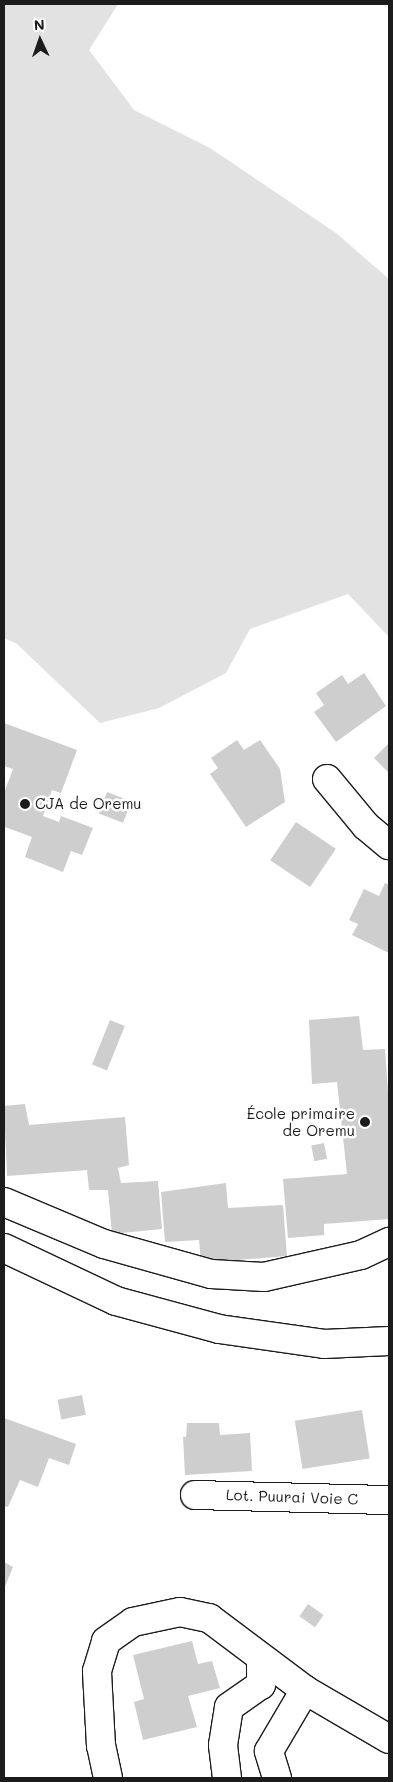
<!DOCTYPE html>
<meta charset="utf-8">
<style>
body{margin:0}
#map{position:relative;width:393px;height:1782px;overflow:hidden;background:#fff;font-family:Mali,sans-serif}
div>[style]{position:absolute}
.green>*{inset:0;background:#e2e2e2}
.building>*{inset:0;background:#cecece;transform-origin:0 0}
.roads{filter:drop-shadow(1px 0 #1c1c1c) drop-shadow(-1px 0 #1c1c1c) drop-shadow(0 1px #1c1c1c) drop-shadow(0 -1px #1c1c1c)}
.minor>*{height:28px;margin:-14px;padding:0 14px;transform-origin:14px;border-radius:14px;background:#fff}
.major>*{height:28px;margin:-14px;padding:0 14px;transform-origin:14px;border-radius:14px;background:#fff}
.dots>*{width:14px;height:14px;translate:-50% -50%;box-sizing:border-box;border:2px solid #fff;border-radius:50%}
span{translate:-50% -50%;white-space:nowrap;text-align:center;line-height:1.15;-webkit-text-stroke:5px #fff;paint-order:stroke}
.poi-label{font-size:15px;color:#1c1c1c}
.left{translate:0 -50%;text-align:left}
.right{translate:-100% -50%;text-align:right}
.street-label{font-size:15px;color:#1c1c1c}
.frame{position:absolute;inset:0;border:5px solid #1c1c1c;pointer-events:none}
.north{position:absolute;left:15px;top:15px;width:50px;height:50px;-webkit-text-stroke:4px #fff;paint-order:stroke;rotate:357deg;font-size:14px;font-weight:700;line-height:20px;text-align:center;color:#1c1c1c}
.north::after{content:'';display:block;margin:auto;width:18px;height:22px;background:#1c1c1c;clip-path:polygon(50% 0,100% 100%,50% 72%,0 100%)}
</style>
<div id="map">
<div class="green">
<i style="clip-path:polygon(4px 4px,118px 4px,89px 50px,134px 110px,210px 148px,336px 233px,389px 279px,389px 637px,348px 594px,250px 629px,226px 673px,159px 708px,100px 723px,17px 644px,4px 638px)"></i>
</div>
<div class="building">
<i style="clip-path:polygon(364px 673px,386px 706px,336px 742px,314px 712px,324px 705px,316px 693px,342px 675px,348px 684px)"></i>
<i style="clip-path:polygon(4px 723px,77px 750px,61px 793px,52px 790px,43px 816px,59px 822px,61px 816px,93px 828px,82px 855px,71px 851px,63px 872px,25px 857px,32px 837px,5px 827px,4px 831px,4px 793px,13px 769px,4px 766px)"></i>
<i style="clip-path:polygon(237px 740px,244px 750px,260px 740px,280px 769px,285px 802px,246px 827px,210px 774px,218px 768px,211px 758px)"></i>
<i style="clip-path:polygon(389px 743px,389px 773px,374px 758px)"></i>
<i style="left:107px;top:792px;width:26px;height:23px;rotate:21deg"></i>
<i style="left:296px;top:822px;width:48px;height:46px;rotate:34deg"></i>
<i style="clip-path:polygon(385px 883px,389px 885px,389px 953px,352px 935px,358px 924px,349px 920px,364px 889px,379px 896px)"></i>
<i style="clip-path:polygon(359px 1016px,363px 1050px,385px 1049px,389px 1107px,389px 1219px,324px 1224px,324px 1235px,288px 1238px,283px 1179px,347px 1174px,337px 1082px,312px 1084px,309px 1020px)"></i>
<i style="left:110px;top:1020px;width:16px;height:48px;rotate:22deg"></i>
<i style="clip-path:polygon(25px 1104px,29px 1125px,125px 1117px,129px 1165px,118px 1168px,121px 1183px,158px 1181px,162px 1229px,112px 1234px,108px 1190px,89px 1190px,87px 1170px,7px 1176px,4px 1106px)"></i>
<i style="left:324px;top:1143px;width:16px;height:13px;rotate:79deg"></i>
<i style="clip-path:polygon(226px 1183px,228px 1208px,283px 1205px,287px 1256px,201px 1263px,199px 1240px,165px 1242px,161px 1192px)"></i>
<i style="left:82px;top:1395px;width:20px;height:25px;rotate:79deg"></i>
<i style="left:362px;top:1410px;width:49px;height:68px;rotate:81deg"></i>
<i style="clip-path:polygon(4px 1418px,76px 1444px,69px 1465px,49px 1458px,38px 1487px,20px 1480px,8px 1507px,4px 1506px)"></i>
<i style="clip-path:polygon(187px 1423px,219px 1423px,220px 1435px,250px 1433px,252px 1471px,185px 1475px,183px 1437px,186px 1437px)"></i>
<i style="clip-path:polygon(4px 1562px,13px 1567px,4px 1589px)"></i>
<i style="left:308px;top:1604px;width:19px;height:15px;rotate:35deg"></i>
<i style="clip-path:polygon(192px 1641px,198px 1664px,212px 1661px,220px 1688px,188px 1696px,197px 1727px,143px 1740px,134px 1702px,144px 1699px,133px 1655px)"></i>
</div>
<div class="roads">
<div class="minor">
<i style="left:327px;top:779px;width:61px;rotate:50.3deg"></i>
<i style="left:366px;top:826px;width:30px;rotate:40deg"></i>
<i style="left:4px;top:1202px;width:108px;rotate:22.8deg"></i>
<i style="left:104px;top:1244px;width:111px;rotate:15.7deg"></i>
<i style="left:211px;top:1274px;width:53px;rotate:3.2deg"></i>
<i style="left:264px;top:1277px;width:99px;rotate:-12.8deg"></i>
<i style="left:361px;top:1255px;width:31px;rotate:-25deg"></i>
<i style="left:4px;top:1248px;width:124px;rotate:25.3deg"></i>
<i style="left:116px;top:1301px;width:107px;rotate:15.2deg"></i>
<i style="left:219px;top:1329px;width:106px;rotate:8.1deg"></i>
<i style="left:324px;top:1344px;width:65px;rotate:-2.6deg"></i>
<i style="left:195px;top:1495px;width:194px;rotate:1.5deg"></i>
<i style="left:227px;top:1778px;width:33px;rotate:-97deg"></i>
<i style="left:223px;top:1745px;width:38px;rotate:-81deg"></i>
<i style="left:229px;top:1707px;width:39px;rotate:-35deg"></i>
<i style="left:261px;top:1685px;width:26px;rotate:-90deg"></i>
</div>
<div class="major">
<i style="left:108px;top:1778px;width:33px;rotate:-102deg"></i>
<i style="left:101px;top:1746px;width:75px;rotate:-93.1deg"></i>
<i style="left:97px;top:1671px;width:31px;rotate:-73deg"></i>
<i style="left:106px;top:1641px;width:33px;rotate:-35deg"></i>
<i style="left:133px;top:1622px;width:48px;rotate:-12deg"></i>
<i style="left:180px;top:1612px;width:30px;rotate:12deg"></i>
<i style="left:209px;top:1618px;width:120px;rotate:36.9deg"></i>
<i style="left:305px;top:1690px;width:97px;rotate:30.3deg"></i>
<i style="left:277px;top:1778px;width:28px;rotate:-107deg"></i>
<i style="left:269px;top:1751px;width:71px;rotate:-59.5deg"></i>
</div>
</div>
<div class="dots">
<i style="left:25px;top:804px;background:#1c1c1c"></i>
<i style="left:365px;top:1122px;background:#1c1c1c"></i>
</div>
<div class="poi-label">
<span class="left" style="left:35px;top:804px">CJA de Oremu</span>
<span class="right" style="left:355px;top:1122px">École primaire<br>de Oremu</span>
</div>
<div class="street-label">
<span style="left:292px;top:1497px;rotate:2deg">Lot. Puurai Voie C</span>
</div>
<div class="frame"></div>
<div class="north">N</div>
</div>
